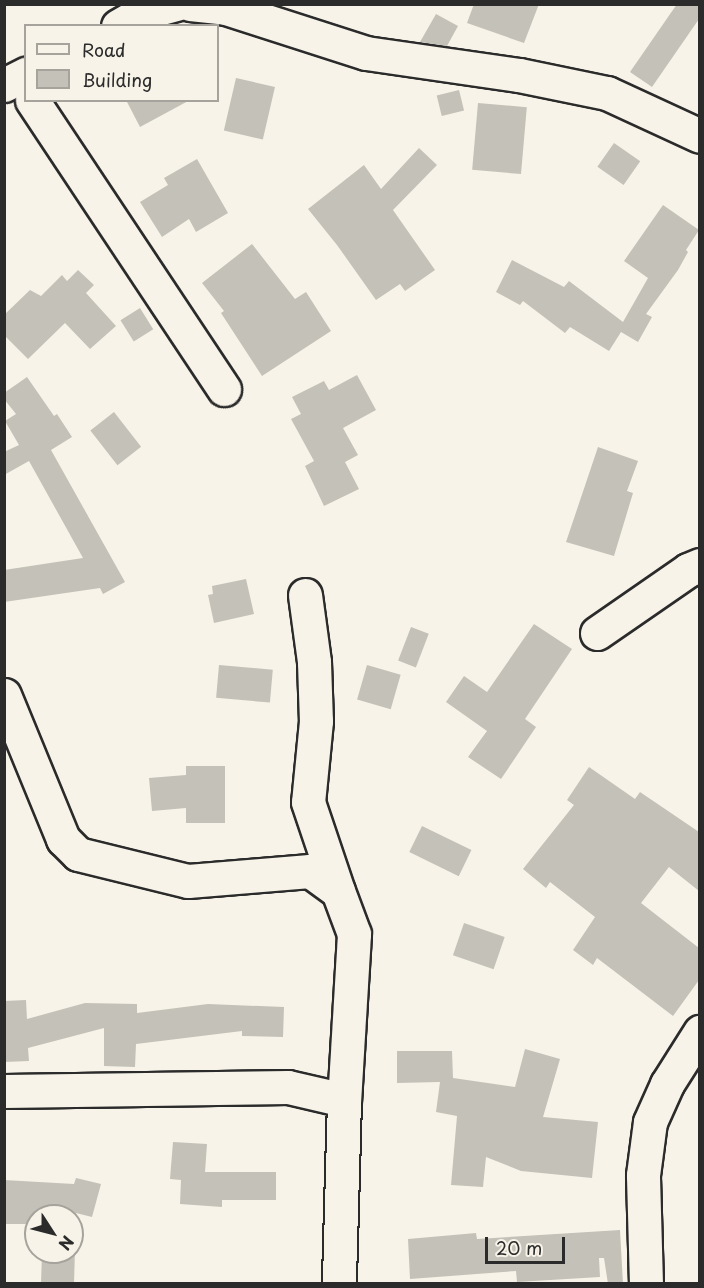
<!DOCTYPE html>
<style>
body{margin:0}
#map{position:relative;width:704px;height:1288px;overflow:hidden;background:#f7f3e8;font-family:"Playpen Sans",sans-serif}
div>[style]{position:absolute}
.building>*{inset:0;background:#c4c1b9;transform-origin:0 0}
.roads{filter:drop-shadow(2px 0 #2b2b2b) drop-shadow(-2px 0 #2b2b2b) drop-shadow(0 2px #2b2b2b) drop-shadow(0 -2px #2b2b2b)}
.minor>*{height:33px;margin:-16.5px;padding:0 16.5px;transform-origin:16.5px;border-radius:16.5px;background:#f7f3e8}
span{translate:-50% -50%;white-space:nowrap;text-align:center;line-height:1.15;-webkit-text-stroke:6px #f7f3e8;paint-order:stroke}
.frame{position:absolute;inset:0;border:6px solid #2b2b2b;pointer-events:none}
.legend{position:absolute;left:24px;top:24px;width:195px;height:78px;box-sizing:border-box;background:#f7f3e8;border:2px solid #a5a39c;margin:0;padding:8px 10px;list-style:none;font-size:18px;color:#2b2b2b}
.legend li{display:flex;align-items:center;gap:12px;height:30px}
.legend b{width:30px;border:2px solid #a5a39c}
.north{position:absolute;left:24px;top:1204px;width:60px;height:60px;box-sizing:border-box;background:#f7f3e8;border:2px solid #a5a39c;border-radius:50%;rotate:126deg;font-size:16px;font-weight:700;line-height:24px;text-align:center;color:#2b2b2b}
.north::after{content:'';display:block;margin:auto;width:21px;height:27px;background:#2b2b2b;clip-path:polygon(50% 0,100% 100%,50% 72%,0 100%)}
.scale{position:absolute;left:485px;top:1237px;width:80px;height:27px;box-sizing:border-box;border:3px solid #2b2b2b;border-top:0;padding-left:8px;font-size:18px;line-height:21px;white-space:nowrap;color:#2b2b2b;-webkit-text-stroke:4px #f7f3e8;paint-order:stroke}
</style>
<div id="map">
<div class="building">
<i style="clip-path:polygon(474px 4px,539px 4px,524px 43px,467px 23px)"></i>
<i style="clip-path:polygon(677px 4px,699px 4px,699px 19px,652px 87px,630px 72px)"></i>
<i style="clip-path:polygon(436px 14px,458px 26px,447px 46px,420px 42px)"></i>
<i style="left:236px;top:78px;width:40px;height:54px;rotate:13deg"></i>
<i style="left:459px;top:90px;width:21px;height:23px;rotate:76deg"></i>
<i style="clip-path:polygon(126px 100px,190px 100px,140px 127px)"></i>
<i style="left:478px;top:103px;width:49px;height:67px;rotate:5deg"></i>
<i style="left:614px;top:143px;width:32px;height:29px;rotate:35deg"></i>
<i style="clip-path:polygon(419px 148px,437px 165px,393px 210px,435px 270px,405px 291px,400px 284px,376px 300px,337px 245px,308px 209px,364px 165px,381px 189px)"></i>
<i style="clip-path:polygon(197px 159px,228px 213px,196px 232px,189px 219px,162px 237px,140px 202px,168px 185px,164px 178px)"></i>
<i style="clip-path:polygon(663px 205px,699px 230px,686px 250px,688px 252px,678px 270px,646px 314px,652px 317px,638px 342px,621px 332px,609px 351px,570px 327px,565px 333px,523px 301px,520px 305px,496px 292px,512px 260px,564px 287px,569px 281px,623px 322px,648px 278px,624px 261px)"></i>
<i style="clip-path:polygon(252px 244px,295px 299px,306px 292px,331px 331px,262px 376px,221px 313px,224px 311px,202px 283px)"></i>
<i style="clip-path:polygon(78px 270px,94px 285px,86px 293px,116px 326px,90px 349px,65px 323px,28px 359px,4px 335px,4px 315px,30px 290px,41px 296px,62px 275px,67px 281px)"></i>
<i style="left:140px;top:308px;width:25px;height:23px;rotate:58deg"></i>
<i style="clip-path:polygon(357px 375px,376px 410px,343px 428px,358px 455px,345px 462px,359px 489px,324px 506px,305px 466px,314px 461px,291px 419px,301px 414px,292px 397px,324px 381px,329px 390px)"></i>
<i style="clip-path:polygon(27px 377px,54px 416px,57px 414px,72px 437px,51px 450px,125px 582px,103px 594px,100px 588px,4px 602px,4px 570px,83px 558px,29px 461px,4px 475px,4px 452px,19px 445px,5px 421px,16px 414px,4px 399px,4px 393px)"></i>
<i style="left:114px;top:412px;width:44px;height:30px;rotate:52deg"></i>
<i style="clip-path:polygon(598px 447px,638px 461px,627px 491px,633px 493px,614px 556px,566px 542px)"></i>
<i style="clip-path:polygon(246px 579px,254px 614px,214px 623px,208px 595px,213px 594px,212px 586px)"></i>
<i style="clip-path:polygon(534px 624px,572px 649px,525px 719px,536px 727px,501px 779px,468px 757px,487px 731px,446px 702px,464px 676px,487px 692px)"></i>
<i style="left:411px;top:627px;width:19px;height:36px;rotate:21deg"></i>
<i style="left:219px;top:665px;width:54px;height:33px;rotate:5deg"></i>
<i style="left:367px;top:665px;width:35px;height:36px;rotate:16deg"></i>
<i style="clip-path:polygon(186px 766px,225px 766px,225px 823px,186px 823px,186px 808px,152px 811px,149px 778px,186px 775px)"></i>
<i style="clip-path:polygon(589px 767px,635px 799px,640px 792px,699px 832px,699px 891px,669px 867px,641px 903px,699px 948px,699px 980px,673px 1016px,597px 958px,593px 965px,573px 950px,595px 917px,550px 882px,546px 888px,523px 869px,574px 805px,567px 800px)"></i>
<i style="left:422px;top:826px;width:55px;height:29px;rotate:26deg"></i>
<i style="left:464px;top:923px;width:43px;height:34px;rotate:19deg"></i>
<i style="clip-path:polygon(26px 1000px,27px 1019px,85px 1003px,137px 1004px,137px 1013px,208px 1004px,284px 1007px,283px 1037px,242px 1036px,242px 1031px,136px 1044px,135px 1067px,104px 1066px,104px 1028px,28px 1048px,29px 1061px,4px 1062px,4px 1001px)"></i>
<i style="clip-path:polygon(525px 1049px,560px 1059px,543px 1117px,598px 1122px,592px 1178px,521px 1171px,486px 1157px,483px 1187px,451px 1185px,457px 1116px,436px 1112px,440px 1082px,397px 1083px,397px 1051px,452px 1051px,453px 1078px,515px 1087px)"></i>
<i style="clip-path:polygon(173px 1142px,207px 1144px,205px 1172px,276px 1172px,276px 1200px,222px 1200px,222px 1207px,180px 1204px,181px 1180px,170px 1179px)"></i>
<i style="clip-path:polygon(76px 1178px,101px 1184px,92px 1217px,76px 1213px,74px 1284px,41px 1284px,42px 1252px,72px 1252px,72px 1216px,36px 1216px,36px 1224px,4px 1224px,4px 1180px,74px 1184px)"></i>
<i style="clip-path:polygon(620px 1230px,623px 1284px,608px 1284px,604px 1258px,599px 1258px,600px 1277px,517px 1282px,516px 1271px,410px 1279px,408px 1239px,476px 1233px,477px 1239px)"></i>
</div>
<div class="roads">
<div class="minor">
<i style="left:190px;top:4px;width:36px;rotate:6deg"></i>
<i style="left:226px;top:8px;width:147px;rotate:17.8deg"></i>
<i style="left:366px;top:53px;width:155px;rotate:8.2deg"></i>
<i style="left:519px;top:75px;width:90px;rotate:11.6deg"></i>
<i style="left:607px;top:93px;width:102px;rotate:24.8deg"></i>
<i style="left:118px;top:26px;width:24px;rotate:-30deg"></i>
<i style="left:139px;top:14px;width:39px;rotate:-15deg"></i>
<i style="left:4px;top:85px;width:25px;rotate:-27deg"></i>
<i style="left:32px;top:100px;width:347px;rotate:56.4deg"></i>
<i style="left:305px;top:595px;width:68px;rotate:82.3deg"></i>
<i style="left:314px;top:662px;width:59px;rotate:88.1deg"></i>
<i style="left:316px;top:721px;width:81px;rotate:95.6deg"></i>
<i style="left:308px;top:802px;width:94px;rotate:71.4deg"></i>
<i style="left:597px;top:633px;width:111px;rotate:-34.7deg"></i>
<i style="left:688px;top:570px;width:13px;rotate:-23deg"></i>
<i style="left:4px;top:695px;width:156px;rotate:67.7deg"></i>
<i style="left:63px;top:839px;width:21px;rotate:45deg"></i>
<i style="left:78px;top:854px;width:113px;rotate:13.8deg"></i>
<i style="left:188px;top:881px;width:122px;rotate:-4.7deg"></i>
<i style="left:310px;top:871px;width:34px;rotate:36deg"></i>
<i style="left:338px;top:891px;width:46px;rotate:69.6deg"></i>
<i style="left:354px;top:934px;width:166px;rotate:93.4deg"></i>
<i style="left:4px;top:1091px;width:284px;rotate:-0.8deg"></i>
<i style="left:288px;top:1087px;width:57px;rotate:13.1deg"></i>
<i style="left:344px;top:1100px;width:184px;rotate:91.6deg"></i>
<i style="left:646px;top:1284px;width:109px;rotate:-91.6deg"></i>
<i style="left:643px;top:1175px;width:53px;rotate:-82.5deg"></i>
<i style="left:650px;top:1122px;width:42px;rotate:-65.9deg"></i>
<i style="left:667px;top:1084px;width:62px;rotate:-57.6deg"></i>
</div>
</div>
<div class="frame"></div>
<ul class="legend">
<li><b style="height:8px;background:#f7f3e8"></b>Road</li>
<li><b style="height:16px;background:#c4c1b9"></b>Building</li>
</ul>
<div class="north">N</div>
<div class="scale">20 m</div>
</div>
